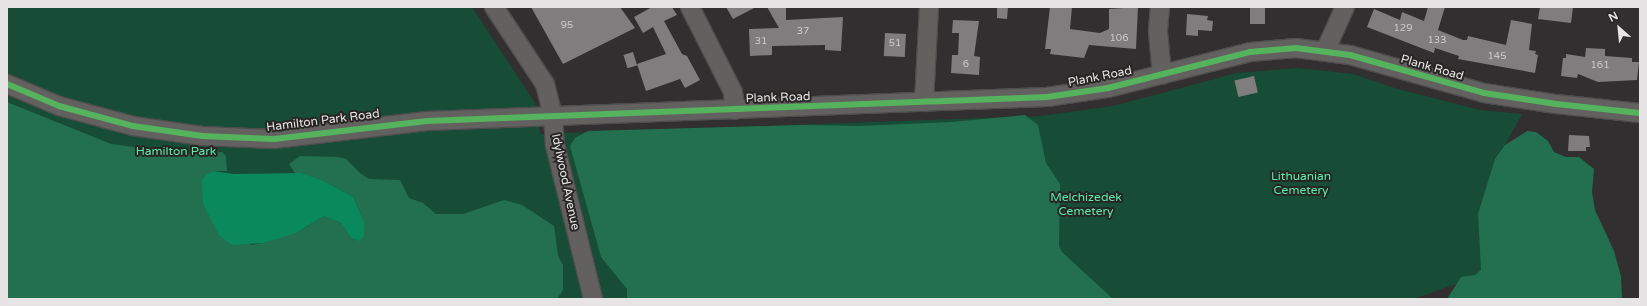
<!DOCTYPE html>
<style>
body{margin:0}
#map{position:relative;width:1647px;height:306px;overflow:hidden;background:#312f2f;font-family:"Varela Round",sans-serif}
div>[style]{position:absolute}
.green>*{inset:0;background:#174d36}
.forest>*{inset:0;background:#22704f}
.water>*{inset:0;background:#0a895c}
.building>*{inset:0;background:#7f7d7d;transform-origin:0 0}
.roads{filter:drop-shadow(1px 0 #4e4d4d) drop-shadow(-1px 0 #4e4d4d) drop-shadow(0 1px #4e4d4d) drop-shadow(0 -1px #4e4d4d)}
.minor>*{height:18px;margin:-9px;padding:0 9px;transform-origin:9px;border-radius:9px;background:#626160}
.cycleway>*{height:6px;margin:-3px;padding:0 3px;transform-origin:3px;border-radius:3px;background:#56b35d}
span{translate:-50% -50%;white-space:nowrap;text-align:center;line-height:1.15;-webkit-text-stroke:4px #282524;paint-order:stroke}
.number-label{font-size:10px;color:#cccaca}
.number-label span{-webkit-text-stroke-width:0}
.street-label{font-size:12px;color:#e6e4e4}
.park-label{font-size:12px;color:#59eeac}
.frame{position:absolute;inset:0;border:8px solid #e6e4e4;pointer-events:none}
.north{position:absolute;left:1599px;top:8px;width:40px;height:40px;-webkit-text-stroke:3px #282524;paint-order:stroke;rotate:333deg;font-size:11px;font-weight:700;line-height:16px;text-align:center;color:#e6e4e4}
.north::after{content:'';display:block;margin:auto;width:14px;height:18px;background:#e6e4e4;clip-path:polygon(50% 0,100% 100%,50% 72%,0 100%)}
</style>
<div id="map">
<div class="green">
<i style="clip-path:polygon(7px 7px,472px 7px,535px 103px,540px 134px,1041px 116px,1113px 106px,1237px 73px,1298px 68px,1353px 74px,1398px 89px,1480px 110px,1522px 114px,1496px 162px,1491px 272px,1413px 299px,7px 299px)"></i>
</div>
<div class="forest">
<i style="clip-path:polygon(7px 102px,111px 144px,184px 154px,222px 152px,226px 156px,227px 171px,214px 171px,203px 204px,251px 245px,264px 243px,303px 229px,324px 216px,341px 223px,351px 238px,356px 240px,364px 236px,364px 221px,353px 197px,322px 180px,295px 173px,289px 164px,300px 156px,338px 157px,346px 159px,360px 173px,369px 179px,400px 180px,409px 198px,423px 203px,436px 214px,463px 214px,504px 200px,522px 205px,554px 226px,558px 256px,563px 265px,563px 290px,557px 299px,7px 299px)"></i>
<i style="clip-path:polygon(1025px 115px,1038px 125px,1046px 163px,1060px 184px,1059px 246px,1062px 252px,1113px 299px,627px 299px,627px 289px,601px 257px,570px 146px,575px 138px,588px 131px,803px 125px,860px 126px,952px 122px)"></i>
<i style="clip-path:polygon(1527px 131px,1536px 132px,1548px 141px,1554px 152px,1566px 157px,1579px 157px,1594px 169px,1592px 192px,1595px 210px,1614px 251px,1621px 276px,1622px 299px,1447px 299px,1461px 277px,1475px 275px,1481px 270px,1478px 214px,1495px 159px,1505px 145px)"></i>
</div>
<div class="water">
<i style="clip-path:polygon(214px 171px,233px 174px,300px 173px,322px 180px,353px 197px,364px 221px,364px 236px,360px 241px,351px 238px,341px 223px,324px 216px,296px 233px,264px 243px,232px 245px,219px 235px,203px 204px,202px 180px,206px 175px)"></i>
</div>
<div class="building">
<i style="clip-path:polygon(531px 7px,620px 7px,635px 28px,563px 64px)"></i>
<i style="clip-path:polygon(652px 7px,672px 7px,677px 15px,664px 21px,682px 54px,687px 56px,700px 80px,685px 88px,680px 79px,646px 91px,637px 64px,666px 54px,653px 27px,643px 33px,634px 17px)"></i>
<i style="clip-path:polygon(726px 7px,756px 7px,733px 19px)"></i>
<i style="clip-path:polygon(767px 7px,786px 7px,786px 20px,843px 17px,841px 51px,825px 50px,825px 45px,772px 46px,772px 55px,750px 56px,749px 29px,779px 28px)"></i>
<i style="clip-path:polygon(997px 7px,1008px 7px,1007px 19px,997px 18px)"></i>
<i style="clip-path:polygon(1050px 7px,1072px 7px,1070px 29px,1100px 33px,1109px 29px,1109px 9px,1138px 7px,1136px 49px,1089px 45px,1084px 58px,1050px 54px,1051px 49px,1045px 49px)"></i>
<i style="left:1250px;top:7px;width:15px;height:17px"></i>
<i style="clip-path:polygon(1428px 7px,1445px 7px,1438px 30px,1463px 40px,1467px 40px,1468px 36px,1506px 45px,1511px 20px,1532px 24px,1529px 50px,1536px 51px,1535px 54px,1538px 55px,1535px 73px,1458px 59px,1459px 56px,1435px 48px,1434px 53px,1367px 27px,1374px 9px,1400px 20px,1402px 12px,1424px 21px)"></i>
<i style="clip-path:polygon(1540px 7px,1573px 7px,1571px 23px,1538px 19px)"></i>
<i style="clip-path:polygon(1187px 14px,1208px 16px,1207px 20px,1213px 21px,1212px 31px,1198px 30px,1198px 36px,1186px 35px)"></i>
<i style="clip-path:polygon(953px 20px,979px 21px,974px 56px,980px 57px,979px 75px,951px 73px,952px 55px,958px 55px,959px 33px,952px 33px)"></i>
<i style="left:885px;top:33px;width:21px;height:23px;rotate:3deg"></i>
<i style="clip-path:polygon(1586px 48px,1605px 49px,1605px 56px,1632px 58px,1632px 62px,1639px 62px,1637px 80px,1598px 82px,1578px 74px,1577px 78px,1561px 76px,1563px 58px,1566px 58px,1566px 54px,1585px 57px)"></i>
<i style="left:633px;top:52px;width:14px;height:10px;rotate:73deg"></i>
<i style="left:1254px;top:76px;width:17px;height:20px;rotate:77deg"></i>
<i style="clip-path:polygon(1569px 135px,1589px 136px,1590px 147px,1586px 147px,1586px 151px,1568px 151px)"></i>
</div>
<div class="roads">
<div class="minor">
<i style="left:494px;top:7px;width:92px;rotate:56.5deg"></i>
<i style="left:545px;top:84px;width:34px;rotate:76deg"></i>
<i style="left:553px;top:117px;width:28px;rotate:86deg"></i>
<i style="left:555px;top:145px;width:159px;rotate:76.1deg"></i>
<i style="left:690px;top:7px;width:95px;rotate:63.2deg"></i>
<i style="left:733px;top:92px;width:18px;rotate:84deg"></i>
<i style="left:1160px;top:7px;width:25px;rotate:95deg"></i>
<i style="left:1158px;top:32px;width:43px;rotate:84.7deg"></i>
<i style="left:1325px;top:51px;width:48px;rotate:-65.6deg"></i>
<i style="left:7px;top:84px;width:56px;rotate:22.9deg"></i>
<i style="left:59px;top:106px;width:77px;rotate:15.1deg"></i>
<i style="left:133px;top:126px;width:70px;rotate:8.2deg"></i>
<i style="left:202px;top:136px;width:72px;rotate:2.4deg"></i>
<i style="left:274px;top:139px;width:154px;rotate:-6.7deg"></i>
<i style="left:427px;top:121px;width:620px;rotate:-2.22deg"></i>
<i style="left:1047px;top:97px;width:62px;rotate:-8.4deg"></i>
<i style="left:1108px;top:88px;width:146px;rotate:-14.2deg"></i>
<i style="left:1250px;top:52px;width:46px;rotate:-5deg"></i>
<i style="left:1296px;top:48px;width:54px;rotate:7.4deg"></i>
<i style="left:1350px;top:55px;width:139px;rotate:15.8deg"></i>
<i style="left:1484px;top:93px;width:73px;rotate:8.7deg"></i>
<i style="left:1556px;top:104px;width:84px;rotate:6.1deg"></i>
<i style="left:924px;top:102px;width:95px;rotate:-87deg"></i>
</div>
</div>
<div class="cycleway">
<i style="left:7px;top:84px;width:56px;rotate:22.9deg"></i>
<i style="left:59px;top:106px;width:77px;rotate:15.1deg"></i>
<i style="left:133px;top:126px;width:70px;rotate:8.2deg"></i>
<i style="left:202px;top:136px;width:72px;rotate:2.4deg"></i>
<i style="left:274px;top:139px;width:154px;rotate:-6.7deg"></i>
<i style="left:427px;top:121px;width:620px;rotate:-2.22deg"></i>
<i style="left:1047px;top:97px;width:62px;rotate:-8.4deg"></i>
<i style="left:1108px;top:88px;width:146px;rotate:-14.2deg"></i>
<i style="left:1250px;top:52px;width:46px;rotate:-5deg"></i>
<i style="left:1296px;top:48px;width:54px;rotate:7.4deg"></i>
<i style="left:1350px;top:55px;width:139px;rotate:15.8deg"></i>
<i style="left:1484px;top:93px;width:73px;rotate:8.7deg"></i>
<i style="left:1556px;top:104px;width:84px;rotate:6.1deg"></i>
</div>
<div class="number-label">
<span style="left:567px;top:26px">95</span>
<span style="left:1403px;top:29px">129</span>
<span style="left:803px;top:32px">37</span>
<span style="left:1119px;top:39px">106</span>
<span style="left:1437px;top:41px">133</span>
<span style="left:761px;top:42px">31</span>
<span style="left:895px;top:44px">51</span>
<span style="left:1497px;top:57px">145</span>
<span style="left:966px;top:65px">6</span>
<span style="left:1600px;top:66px">161</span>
</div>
<div class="street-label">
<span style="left:1432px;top:68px;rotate:16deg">Plank Road</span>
<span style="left:1100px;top:77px;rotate:-11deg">Plank Road</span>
<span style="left:778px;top:98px;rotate:-2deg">Plank Road</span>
<span style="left:323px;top:121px;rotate:-7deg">Hamilton Park Road</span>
<span style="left:565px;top:182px;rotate:78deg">Idylwood Avenue</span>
</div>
<div class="park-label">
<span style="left:176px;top:152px">Hamilton Park</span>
<span style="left:1301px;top:184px">Lithuanian<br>Cemetery</span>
<span style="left:1086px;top:205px">Melchizedek<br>Cemetery</span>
</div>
<div class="frame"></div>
<div class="north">N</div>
</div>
